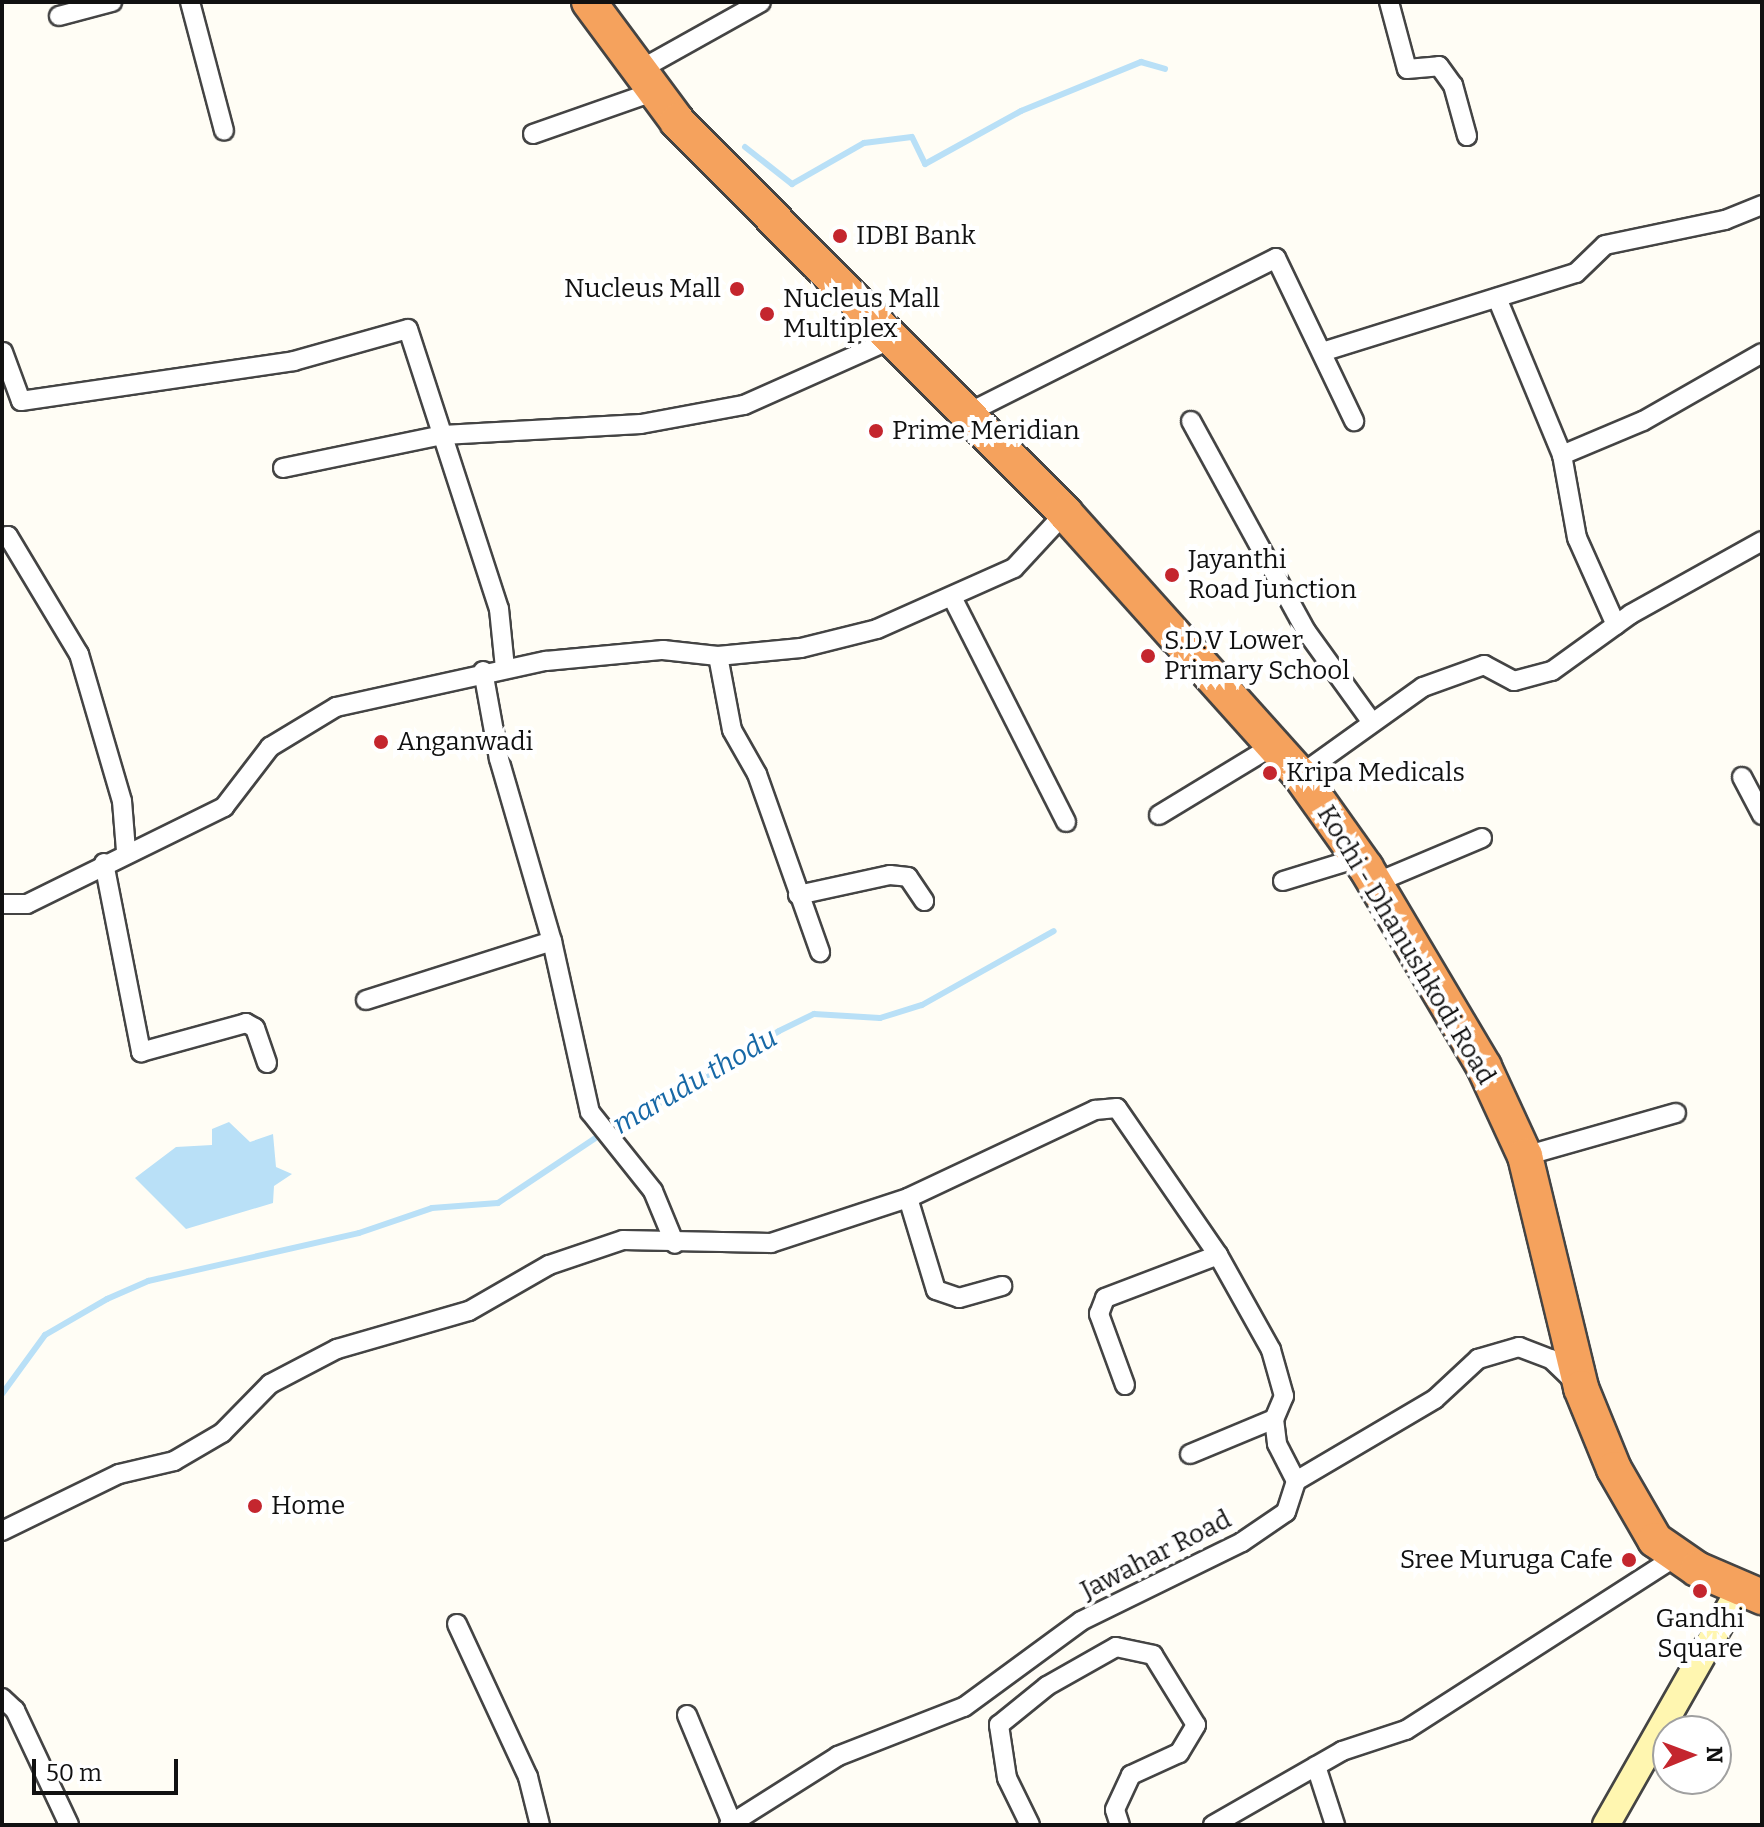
<!DOCTYPE html>
<style>
body{margin:0}
#map{position:relative;width:1764px;height:1827px;overflow:hidden;background:#fffdf5;font-family:Bitter,serif}
div>[style]{position:absolute}
.water>*{inset:0;background:#b9e0f7}
.stream>*{height:6px;margin:-3px;padding:0 3px;transform-origin:3px;border-radius:3px;background:#b9e0f7}
.roads{filter:drop-shadow(2px 0 #444) drop-shadow(-2px 0 #444) drop-shadow(0 2px #444) drop-shadow(0 -2px #444)}
.street>*{height:18px;margin:-9px;padding:0 9px;transform-origin:9px;border-radius:9px;background:#fff}
.secondary>*{height:26px;margin:-13px;padding:0 13px;transform-origin:13px;border-radius:13px;background:#fff6b0}
.highway>*{height:34px;margin:-17px;padding:0 17px;transform-origin:17px;border-radius:17px;background:#f5a25d}
.dots>*{width:22px;height:22px;translate:-50% -50%;box-sizing:border-box;border:4px solid #fff;border-radius:50%}
span{translate:-50% -50%;white-space:nowrap;text-align:center;line-height:1.15;-webkit-text-stroke:8px #fff;paint-order:stroke}
.poi-label{font-size:26px;color:#111}
.left{translate:0 -50%;text-align:left}
.right{translate:-100% -50%;text-align:right}
.street-label{font-size:26px;color:#111}
.water-label{font-size:28px;color:#1768a6;font-style:italic}
.frame{position:absolute;inset:0;border:4px solid #111;pointer-events:none}
.north{position:absolute;left:1652px;top:1715px;width:80px;height:80px;box-sizing:border-box;background:#fff;border:2px solid #a0a0a0;border-radius:50%;rotate:89deg;font-size:22px;font-weight:700;line-height:32px;text-align:center;color:#111}
.north::after{content:'';display:block;margin:auto;width:28px;height:36px;background:#c4262e;clip-path:polygon(50% 0,100% 100%,50% 72%,0 100%)}
.scale{position:absolute;left:32px;top:1759px;width:146px;height:36px;box-sizing:border-box;border:4px solid #111;border-top:0;padding-left:10px;font-size:24px;line-height:28px;white-space:nowrap;color:#111;-webkit-text-stroke:6px #fff;paint-order:stroke}
</style>
<div id="map">
<div class="water">
<i style="clip-path:polygon(229px 1122px,250px 1142px,273px 1134px,276px 1167px,292px 1174px,274px 1186px,273px 1203px,186px 1229px,135px 1178px,176px 1147px,212px 1145px,212px 1129px)"></i>
</div>
<div class="stream">
<i style="left:745px;top:147px;width:60px;rotate:38.2deg"></i>
<i style="left:792px;top:184px;width:83px;rotate:-29.7deg"></i>
<i style="left:864px;top:143px;width:48px;rotate:-7.1deg"></i>
<i style="left:912px;top:137px;width:30px;rotate:64deg"></i>
<i style="left:925px;top:164px;width:110px;rotate:-28.9deg"></i>
<i style="left:1021px;top:111px;width:130px;rotate:-22.2deg"></i>
<i style="left:1141px;top:62px;width:25px;rotate:16deg"></i>
<i style="left:2px;top:1394px;width:73px;rotate:-53.9deg"></i>
<i style="left:45px;top:1335px;width:72px;rotate:-30.1deg"></i>
<i style="left:107px;top:1299px;width:45px;rotate:-23.7deg"></i>
<i style="left:148px;top:1281px;width:216px;rotate:-12.8deg"></i>
<i style="left:359px;top:1233px;width:77px;rotate:-18.9deg"></i>
<i style="left:432px;top:1208px;width:66px;rotate:-4.3deg"></i>
<i style="left:498px;top:1203px;width:155px;rotate:-33.7deg"></i>
<i style="left:627px;top:1117px;width:48px;rotate:-23.4deg"></i>
<i style="left:671px;top:1098px;width:127px;rotate:-31.8deg"></i>
<i style="left:779px;top:1031px;width:39px;rotate:-26deg"></i>
<i style="left:814px;top:1014px;width:66px;rotate:3.5deg"></i>
<i style="left:880px;top:1018px;width:44px;rotate:-17.2deg"></i>
<i style="left:922px;top:1005px;width:151px;rotate:-29.3deg"></i>
</div>
<div class="roads">
<div class="street">
<i style="left:190px;top:2px;width:133px;rotate:75.2deg"></i>
<i style="left:1389px;top:2px;width:69px;rotate:75deg"></i>
<i style="left:1407px;top:69px;width:32px;rotate:-5deg"></i>
<i style="left:1439px;top:66px;width:24px;rotate:54deg"></i>
<i style="left:1453px;top:85px;width:53px;rotate:74.6deg"></i>
<i style="left:59px;top:16px;width:55px;rotate:-14.8deg"></i>
<i style="left:636px;top:72px;width:143px;rotate:-29.2deg"></i>
<i style="left:533px;top:134px;width:127px;rotate:-19.3deg"></i>
<i style="left:1497px;top:298px;width:170px;rotate:67.5deg"></i>
<i style="left:3px;top:352px;width:52px;rotate:69.8deg"></i>
<i style="left:21px;top:401px;width:276px;rotate:-8.3deg"></i>
<i style="left:294px;top:361px;width:118px;rotate:-15.7deg"></i>
<i style="left:408px;top:329px;width:294px;rotate:72deg"></i>
<i style="left:499px;top:609px;width:59px;rotate:84.2deg"></i>
<i style="left:1322px;top:352px;width:266px;rotate:-17.3deg"></i>
<i style="left:1576px;top:273px;width:40px;rotate:-44deg"></i>
<i style="left:1605px;top:245px;width:123px;rotate:-11.8deg"></i>
<i style="left:1725px;top:220px;width:40px;rotate:-22deg"></i>
<i style="left:966px;top:414px;width:347px;rotate:-26.7deg"></i>
<i style="left:1276px;top:258px;width:181px;rotate:64.4deg"></i>
<i style="left:1191px;top:421px;width:239px;rotate:61.3deg"></i>
<i style="left:1306px;top:631px;width:111px;rotate:54.2deg"></i>
<i style="left:283px;top:468px;width:163px;rotate:-11.7deg"></i>
<i style="left:443px;top:435px;width:198px;rotate:-3.2deg"></i>
<i style="left:641px;top:424px;width:105px;rotate:-10.5deg"></i>
<i style="left:744px;top:405px;width:162px;rotate:-24deg"></i>
<i style="left:2px;top:537px;width:6px;rotate:-9deg"></i>
<i style="left:8px;top:536px;width:138px;rotate:59deg"></i>
<i style="left:79px;top:654px;width:153px;rotate:73.7deg"></i>
<i style="left:122px;top:801px;width:50px;rotate:85.4deg"></i>
<i style="left:953px;top:599px;width:250px;rotate:63.1deg"></i>
<i style="left:1616px;top:625px;width:95px;rotate:-114.1deg"></i>
<i style="left:1577px;top:538px;width:84px;rotate:-100.2deg"></i>
<i style="left:1562px;top:455px;width:88px;rotate:-22.8deg"></i>
<i style="left:1643px;top:421px;width:137px;rotate:-29.7deg"></i>
<i style="left:718px;top:656px;width:75px;rotate:79.3deg"></i>
<i style="left:732px;top:730px;width:51px;rotate:60.4deg"></i>
<i style="left:757px;top:774px;width:189px;rotate:70.5deg"></i>
<i style="left:483px;top:671px;width:89px;rotate:79.7deg"></i>
<i style="left:499px;top:759px;width:190px;rotate:73.8deg"></i>
<i style="left:1300px;top:775px;width:151px;rotate:-35.6deg"></i>
<i style="left:1423px;top:687px;width:65px;rotate:-19.8deg"></i>
<i style="left:1484px;top:665px;width:34px;rotate:28deg"></i>
<i style="left:1514px;top:681px;width:39px;rotate:-15deg"></i>
<i style="left:1552px;top:671px;width:97px;rotate:-35.8deg"></i>
<i style="left:1631px;top:614px;width:150px;rotate:-29.1deg"></i>
<i style="left:1742px;top:777px;width:43px;rotate:62.2deg"></i>
<i style="left:1159px;top:815px;width:135px;rotate:-31.3deg"></i>
<i style="left:104px;top:863px;width:193px;rotate:78.9deg"></i>
<i style="left:141px;top:1052px;width:109px;rotate:-15.4deg"></i>
<i style="left:246px;top:1023px;width:10px;rotate:29deg"></i>
<i style="left:255px;top:1028px;width:37px;rotate:71deg"></i>
<i style="left:1283px;top:881px;width:78px;rotate:-17deg"></i>
<i style="left:1375px;top:883px;width:116px;rotate:-22.8deg"></i>
<i style="left:798px;top:895px;width:94px;rotate:-12.3deg"></i>
<i style="left:890px;top:875px;width:18px;rotate:6deg"></i>
<i style="left:908px;top:877px;width:29px;rotate:56deg"></i>
<i style="left:2px;top:904px;width:25px"></i>
<i style="left:27px;top:904px;width:220px;rotate:-26.2deg"></i>
<i style="left:224px;top:807px;width:76px;rotate:-52.5deg"></i>
<i style="left:270px;top:747px;width:77px;rotate:-31.2deg"></i>
<i style="left:336px;top:707px;width:215px;rotate:-12.4deg"></i>
<i style="left:546px;top:661px;width:118px;rotate:-5.4deg"></i>
<i style="left:663px;top:650px;width:55px;rotate:6.2deg"></i>
<i style="left:718px;top:656px;width:83px;rotate:-5.5deg"></i>
<i style="left:801px;top:648px;width:78px;rotate:-14deg"></i>
<i style="left:877px;top:629px;width:150px;rotate:-24deg"></i>
<i style="left:1014px;top:568px;width:75px;rotate:-47.2deg"></i>
<i style="left:366px;top:1000px;width:195px;rotate:-17.6deg"></i>
<i style="left:552px;top:941px;width:175px;rotate:77.5deg"></i>
<i style="left:590px;top:1112px;width:101px;rotate:51.4deg"></i>
<i style="left:653px;top:1191px;width:57px;rotate:67.5deg"></i>
<i style="left:1525px;top:1156px;width:157px;rotate:-15.9deg"></i>
<i style="left:908px;top:1198px;width:96px;rotate:73.1deg"></i>
<i style="left:936px;top:1290px;width:24px;rotate:19deg"></i>
<i style="left:959px;top:1298px;width:45px;rotate:-15.6deg"></i>
<i style="left:1125px;top:1385px;width:76px;rotate:-110.1deg"></i>
<i style="left:1099px;top:1314px;width:17px;rotate:-69deg"></i>
<i style="left:1105px;top:1298px;width:121px;rotate:-20.8deg"></i>
<i style="left:1190px;top:1454px;width:91px;rotate:-22.6deg"></i>
<i style="left:2px;top:1531px;width:130px;rotate:-26deg"></i>
<i style="left:119px;top:1474px;width:57px;rotate:-13.3deg"></i>
<i style="left:174px;top:1461px;width:56px;rotate:-30.3deg"></i>
<i style="left:222px;top:1433px;width:69px;rotate:-45.6deg"></i>
<i style="left:270px;top:1384px;width:76px;rotate:-27.6deg"></i>
<i style="left:337px;top:1349px;width:137px;rotate:-16.1deg"></i>
<i style="left:469px;top:1311px;width:92px;rotate:-29.9deg"></i>
<i style="left:549px;top:1265px;width:78px;rotate:-18.7deg"></i>
<i style="left:623px;top:1240px;width:148px;rotate:1.2deg"></i>
<i style="left:771px;top:1243px;width:144px;rotate:-18.2deg"></i>
<i style="left:908px;top:1198px;width:207px;rotate:-25.2deg"></i>
<i style="left:1095px;top:1110px;width:22px;rotate:-5deg"></i>
<i style="left:1117px;top:1108px;width:178px;rotate:55.5deg"></i>
<i style="left:1218px;top:1255px;width:109px;rotate:60.8deg"></i>
<i style="left:1271px;top:1350px;width:48px;rotate:74.2deg"></i>
<i style="left:1284px;top:1396px;width:25px;rotate:113deg"></i>
<i style="left:1274px;top:1419px;width:25px;rotate:83deg"></i>
<i style="left:1277px;top:1444px;width:42px;rotate:62.8deg"></i>
<i style="left:457px;top:1624px;width:169px;rotate:65.1deg"></i>
<i style="left:528px;top:1777px;width:49px;rotate:76deg"></i>
<i style="left:2px;top:1698px;width:18px;rotate:43deg"></i>
<i style="left:15px;top:1710px;width:127px;rotate:64.8deg"></i>
<i style="left:687px;top:1715px;width:117px;rotate:67.4deg"></i>
<i style="left:1316px;top:1766px;width:62px;rotate:72.1deg"></i>
<i style="left:729px;top:1825px;width:129px;rotate:-32.3deg"></i>
<i style="left:838px;top:1756px;width:135px;rotate:-21.3deg"></i>
<i style="left:964px;top:1707px;width:145px;rotate:-36.3deg"></i>
<i style="left:1081px;top:1621px;width:179px;rotate:-26.1deg"></i>
<i style="left:1242px;top:1542px;width:53px;rotate:-34.3deg"></i>
<i style="left:1286px;top:1512px;width:33px;rotate:-72deg"></i>
<i style="left:1296px;top:1481px;width:161px;rotate:-30.5deg"></i>
<i style="left:1435px;top:1399px;width:59px;rotate:-42.9deg"></i>
<i style="left:1478px;top:1359px;width:43px;rotate:-16.3deg"></i>
<i style="left:1519px;top:1347px;width:34px;rotate:21deg"></i>
<i style="left:1551px;top:1359px;width:35px;rotate:44deg"></i>
<i style="left:1030px;top:1825px;width:52px;rotate:-116.1deg"></i>
<i style="left:1007px;top:1778px;width:54px;rotate:-98.6deg"></i>
<i style="left:999px;top:1725px;width:62px;rotate:-39.1deg"></i>
<i style="left:1047px;top:1686px;width:79px;rotate:-29.5deg"></i>
<i style="left:1116px;top:1647px;width:38px;rotate:12deg"></i>
<i style="left:1153px;top:1655px;width:82px;rotate:58.4deg"></i>
<i style="left:1196px;top:1725px;width:33px;rotate:121deg"></i>
<i style="left:1179px;top:1753px;width:53px;rotate:155.4deg"></i>
<i style="left:1131px;top:1775px;width:38px;rotate:115deg"></i>
<i style="left:1115px;top:1810px;width:16px;rotate:72deg"></i>
<i style="left:1213px;top:1825px;width:149px;rotate:-29.8deg"></i>
<i style="left:1342px;top:1751px;width:67px;rotate:-18.2deg"></i>
<i style="left:1406px;top:1730px;width:322px;rotate:-32.7deg"></i>
</div>
<div class="secondary">
<i style="left:1606px;top:1825px;width:269px;rotate:-60.4deg"></i>
</div>
<div class="highway">
<i style="left:589px;top:2px;width:148px;rotate:53.5deg"></i>
<i style="left:677px;top:121px;width:552px;rotate:45.29deg"></i>
<i style="left:1065px;top:513px;width:352px;rotate:48.1deg"></i>
<i style="left:1300px;top:775px;width:114px;rotate:54.6deg"></i>
<i style="left:1366px;top:868px;width:231px;rotate:59.3deg"></i>
<i style="left:1484px;top:1067px;width:98px;rotate:65.3deg"></i>
<i style="left:1525px;top:1156px;width:239px;rotate:76.4deg"></i>
<i style="left:1581px;top:1388px;width:87px;rotate:67.8deg"></i>
<i style="left:1614px;top:1469px;width:82px;rotate:60deg"></i>
<i style="left:1655px;top:1540px;width:51px;rotate:34.6deg"></i>
<i style="left:1697px;top:1569px;width:71px;rotate:23.3deg"></i>
</div>
</div>
<div class="dots">
<i style="left:840px;top:236px;background:#c4262e"></i>
<i style="left:737px;top:289px;background:#c4262e"></i>
<i style="left:767px;top:314px;background:#c4262e"></i>
<i style="left:876px;top:431px;background:#c4262e"></i>
<i style="left:1172px;top:575px;background:#c4262e"></i>
<i style="left:1148px;top:656px;background:#c4262e"></i>
<i style="left:381px;top:742px;background:#c4262e"></i>
<i style="left:1270px;top:773px;background:#c4262e"></i>
<i style="left:255px;top:1506px;background:#c4262e"></i>
<i style="left:1629px;top:1560px;background:#c4262e"></i>
<i style="left:1700px;top:1591px;background:#c4262e"></i>
</div>
<div class="poi-label">
<span class="left" style="left:856px;top:236px">IDBI Bank</span>
<span class="right" style="left:721px;top:289px">Nucleus Mall</span>
<span class="left" style="left:783px;top:314px">Nucleus Mall<br>Multiplex</span>
<span class="left" style="left:892px;top:431px">Prime Meridian</span>
<span class="left" style="left:1188px;top:575px">Jayanthi<br>Road Junction</span>
<span class="left" style="left:1164px;top:656px">S.D.V Lower<br>Primary School</span>
<span class="left" style="left:397px;top:742px">Anganwadi</span>
<span class="left" style="left:1286px;top:773px">Kripa Medicals</span>
<span class="left" style="left:271px;top:1506px">Home</span>
<span class="right" style="left:1613px;top:1560px">Sree Muruga Cafe</span>
<span style="left:1700px;top:1634px">Gandhi<br>Square</span>
</div>
<div class="street-label">
<span style="left:1406px;top:945px;rotate:59deg">Kochi - Dhanushkodi Road</span>
<span style="left:1156px;top:1555px;rotate:-27deg">Jawahar Road</span>
</div>
<div class="water-label">
<span style="left:695px;top:1081px;rotate:-30deg">marudu thodu</span>
</div>
<div class="frame"></div>
<div class="north">N</div>
<div class="scale">50 m</div>
</div>
